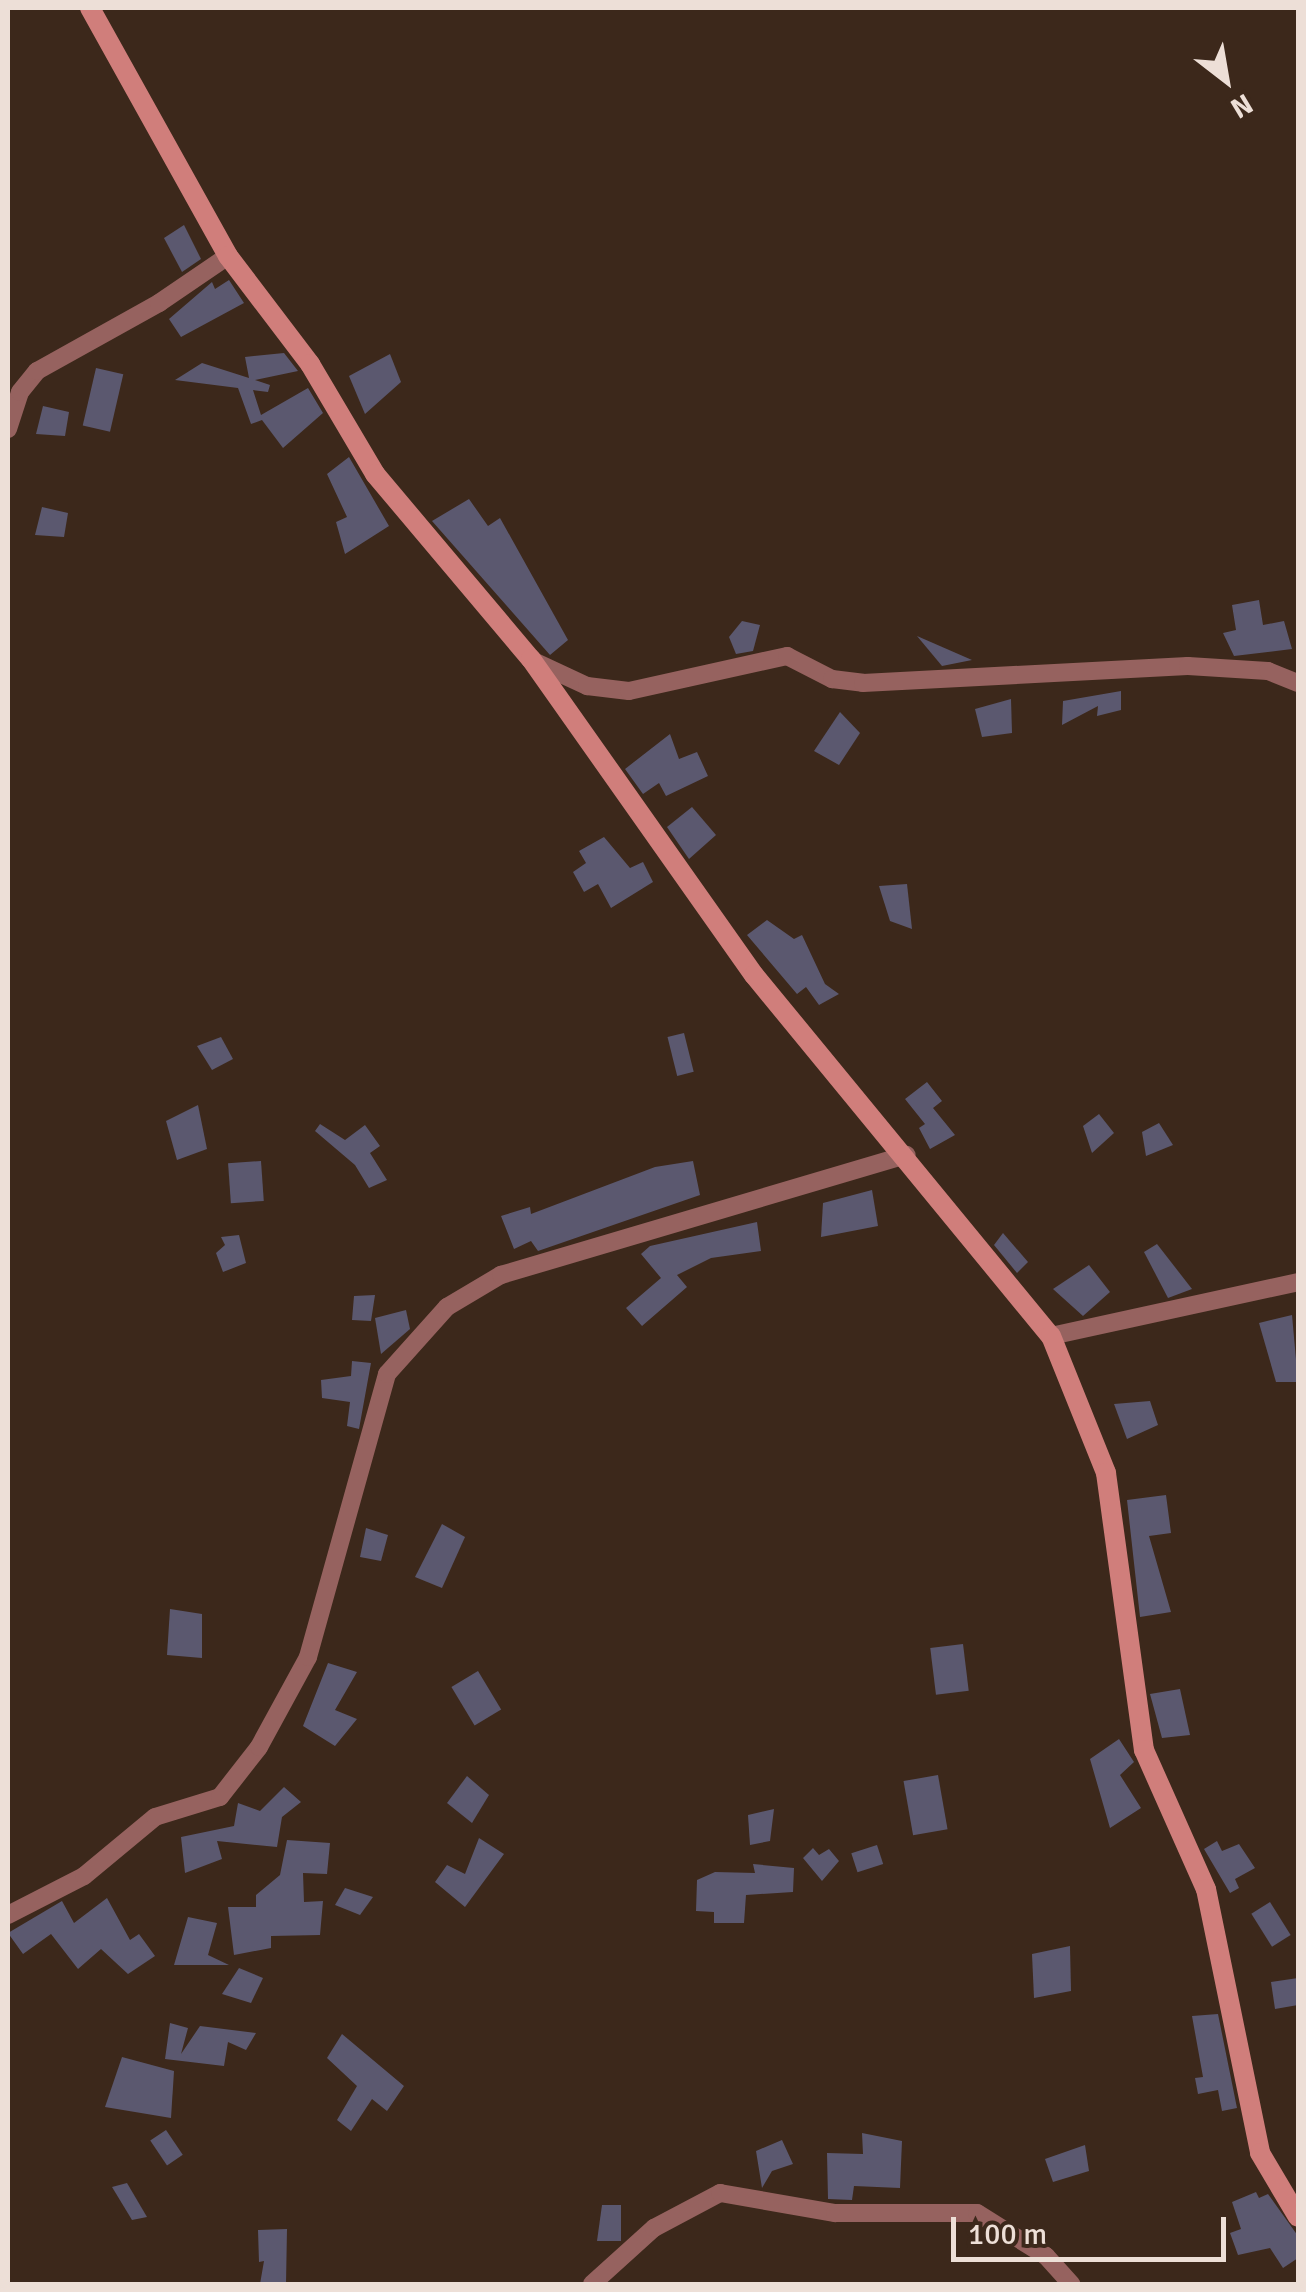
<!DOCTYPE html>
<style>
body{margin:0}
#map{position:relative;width:1306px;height:2292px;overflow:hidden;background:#3c281b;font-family:Signika,sans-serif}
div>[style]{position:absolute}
.building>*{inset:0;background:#5b586f;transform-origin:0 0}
.street>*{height:18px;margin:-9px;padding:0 9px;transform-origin:9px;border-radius:9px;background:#96625f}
.secondary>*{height:20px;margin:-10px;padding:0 10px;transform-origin:10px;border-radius:10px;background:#d07e7b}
span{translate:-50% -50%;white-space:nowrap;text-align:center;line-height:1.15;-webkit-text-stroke:8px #3c281b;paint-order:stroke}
.frame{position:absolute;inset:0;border:10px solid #eddfd7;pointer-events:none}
.north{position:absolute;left:1176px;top:30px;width:100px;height:100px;-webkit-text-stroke:8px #3c281b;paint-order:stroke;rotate:149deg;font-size:28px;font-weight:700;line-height:40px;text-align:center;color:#eddfd7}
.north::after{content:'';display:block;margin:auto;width:35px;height:45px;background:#eddfd7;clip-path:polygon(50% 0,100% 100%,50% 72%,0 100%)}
.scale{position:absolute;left:951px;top:2217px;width:275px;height:45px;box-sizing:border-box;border:5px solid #eddfd7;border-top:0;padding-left:12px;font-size:30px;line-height:35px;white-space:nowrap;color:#eddfd7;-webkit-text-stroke:8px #3c281b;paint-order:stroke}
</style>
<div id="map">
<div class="building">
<i style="clip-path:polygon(184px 225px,201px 259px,182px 272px,164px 238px)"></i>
<i style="clip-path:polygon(229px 280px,244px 303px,181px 337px,169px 319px,212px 282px,215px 289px)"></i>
<i style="clip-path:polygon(284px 353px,298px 371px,255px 380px,270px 385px,268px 392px,253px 390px,261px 415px,308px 388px,323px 413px,283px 448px,262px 420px,251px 424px,238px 388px,175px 380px,202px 363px,249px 378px,245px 357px)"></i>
<i style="clip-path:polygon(390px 354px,401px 382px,365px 414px,349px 376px)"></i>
<i style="left:96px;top:368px;width:28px;height:59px;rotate:13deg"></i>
<i style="clip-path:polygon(43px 406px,69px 412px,65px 436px,36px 434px)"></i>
<i style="clip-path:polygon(349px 457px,389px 526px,345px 554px,336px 522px,347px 517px,327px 474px)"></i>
<i style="clip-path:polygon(469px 499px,488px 526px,500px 518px,568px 640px,550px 655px,432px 521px)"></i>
<i style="clip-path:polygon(42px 507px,68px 513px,64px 537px,35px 535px)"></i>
<i style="clip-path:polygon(1259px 600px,1263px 625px,1284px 621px,1292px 649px,1234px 656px,1223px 633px,1236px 630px,1232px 605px)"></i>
<i style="clip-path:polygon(742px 621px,760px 625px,753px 651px,736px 654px,729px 637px)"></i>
<i style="clip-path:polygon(917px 636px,972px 660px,942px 666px)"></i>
<i style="clip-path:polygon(1121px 691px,1121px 710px,1097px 716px,1098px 706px,1062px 725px,1063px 701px)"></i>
<i style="clip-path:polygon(1011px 699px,1012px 733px,982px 737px,975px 709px)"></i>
<i style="clip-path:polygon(840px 712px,860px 733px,839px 765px,814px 751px)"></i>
<i style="clip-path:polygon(670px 734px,679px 759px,697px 752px,708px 776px,666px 796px,659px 783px,643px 794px,625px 769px)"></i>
<i style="clip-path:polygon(692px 807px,716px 835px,689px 859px,667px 827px)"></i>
<i style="clip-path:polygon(604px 837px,630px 868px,643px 862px,653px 882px,611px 908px,598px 884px,584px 892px,573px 872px,586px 863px,579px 851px)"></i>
<i style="clip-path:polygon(907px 884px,912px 929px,890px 921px,879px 886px)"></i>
<i style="clip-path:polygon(767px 920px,794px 939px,802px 935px,825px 984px,839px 994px,819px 1005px,806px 987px,797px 994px,747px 935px)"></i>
<i style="left:684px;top:1033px;width:40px;height:17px;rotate:76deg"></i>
<i style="clip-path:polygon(221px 1037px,233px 1059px,212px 1070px,197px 1046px)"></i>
<i style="clip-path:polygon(927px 1082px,942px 1101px,933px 1108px,955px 1135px,930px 1149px,919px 1128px,925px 1124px,905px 1099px)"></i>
<i style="clip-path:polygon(198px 1105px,207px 1149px,177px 1160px,166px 1121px)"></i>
<i style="clip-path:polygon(1099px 1114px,1114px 1133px,1092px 1153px,1083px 1126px)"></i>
<i style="clip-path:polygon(1159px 1123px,1173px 1145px,1146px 1156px,1142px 1132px)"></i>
<i style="clip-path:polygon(320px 1124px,345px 1140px,365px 1125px,380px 1146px,370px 1153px,387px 1180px,369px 1188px,355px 1165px,315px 1131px)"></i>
<i style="left:261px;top:1161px;width:40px;height:33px;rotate:86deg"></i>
<i style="clip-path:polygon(693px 1161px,700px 1195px,538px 1251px,531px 1241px,514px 1249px,501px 1216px,530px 1207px,531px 1214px,655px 1167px)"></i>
<i style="clip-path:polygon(872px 1190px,878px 1226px,821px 1237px,823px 1203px)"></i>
<i style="clip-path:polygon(757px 1222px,761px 1251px,711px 1258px,677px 1275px,687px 1287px,642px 1326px,626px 1308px,661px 1278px,641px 1254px,650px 1246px)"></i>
<i style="clip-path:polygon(1003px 1233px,1028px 1262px,1017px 1273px,994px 1245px)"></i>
<i style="clip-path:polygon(239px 1235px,246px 1263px,223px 1272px,216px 1253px,225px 1245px,221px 1237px)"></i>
<i style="clip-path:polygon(1157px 1244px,1192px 1289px,1168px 1298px,1144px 1252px)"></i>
<i style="clip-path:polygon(1089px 1265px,1110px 1292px,1083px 1316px,1053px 1289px)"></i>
<i style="clip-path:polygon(375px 1295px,371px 1321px,352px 1320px,354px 1296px)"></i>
<i style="clip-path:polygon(406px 1310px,410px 1329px,381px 1354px,375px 1318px)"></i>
<i style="clip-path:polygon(1292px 1315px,1298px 1382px,1276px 1382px,1259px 1323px)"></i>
<i style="clip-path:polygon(352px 1361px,371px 1363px,359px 1429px,347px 1426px,350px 1402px,322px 1398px,321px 1380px,351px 1376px)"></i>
<i style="clip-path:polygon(1150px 1401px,1158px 1425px,1127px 1439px,1114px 1404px)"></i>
<i style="clip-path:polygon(1166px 1495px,1171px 1533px,1149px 1536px,1171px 1612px,1140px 1617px,1127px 1500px)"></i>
<i style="clip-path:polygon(442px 1524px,465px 1537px,442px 1588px,415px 1577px)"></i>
<i style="clip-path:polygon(366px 1528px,388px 1535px,381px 1561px,360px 1557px)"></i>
<i style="clip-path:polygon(170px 1609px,202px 1614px,202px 1658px,167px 1655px)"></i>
<i style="left:963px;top:1644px;width:47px;height:33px;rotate:83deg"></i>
<i style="clip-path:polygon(328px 1663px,357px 1672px,335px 1710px,357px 1719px,335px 1746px,303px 1726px)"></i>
<i style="left:478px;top:1671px;width:45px;height:31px;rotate:59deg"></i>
<i style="clip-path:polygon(1180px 1689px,1190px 1735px,1162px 1738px,1150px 1694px)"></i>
<i style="clip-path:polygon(1119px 1739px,1134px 1762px,1120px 1775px,1141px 1808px,1110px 1828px,1090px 1759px)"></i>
<i style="left:938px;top:1775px;width:55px;height:35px;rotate:80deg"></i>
<i style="clip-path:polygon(467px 1776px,489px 1795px,472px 1823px,447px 1803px)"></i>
<i style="clip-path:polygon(284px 1787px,301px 1802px,282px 1817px,277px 1847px,217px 1841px,222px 1859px,185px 1873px,181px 1837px,234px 1826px,238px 1803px,260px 1811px)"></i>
<i style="clip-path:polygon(774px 1809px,770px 1841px,750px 1845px,748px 1815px)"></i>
<i style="clip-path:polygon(479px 1838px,504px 1854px,465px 1907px,435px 1882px,447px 1865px,465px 1874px)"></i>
<i style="clip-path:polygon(287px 1840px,330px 1843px,327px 1874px,303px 1873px,304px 1902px,323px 1901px,320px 1935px,271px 1936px,271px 1948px,234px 1955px,228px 1907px,256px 1907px,256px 1895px,280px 1875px)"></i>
<i style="clip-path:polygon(1217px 1841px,1222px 1851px,1239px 1844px,1255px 1868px,1235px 1879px,1239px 1888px,1230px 1893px,1204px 1849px)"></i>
<i style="left:877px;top:1845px;width:20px;height:27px;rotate:72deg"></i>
<i style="clip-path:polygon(813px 1848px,819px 1855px,829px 1849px,839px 1861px,822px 1881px,803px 1858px)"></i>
<i style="clip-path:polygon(753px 1864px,794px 1868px,793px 1892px,746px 1895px,744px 1923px,714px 1923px,714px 1912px,696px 1911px,697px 1880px,715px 1872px,755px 1873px)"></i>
<i style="clip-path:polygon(345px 1888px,373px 1897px,360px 1915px,335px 1905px)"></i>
<i style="clip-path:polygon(107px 1898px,130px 1940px,139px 1934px,155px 1956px,128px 1974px,101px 1949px,78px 1969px,51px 1934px,23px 1954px,8px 1933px,62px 1901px,74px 1923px)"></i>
<i style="left:1270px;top:1902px;width:39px;height:22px;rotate:58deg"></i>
<i style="clip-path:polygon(188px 1917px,217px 1923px,208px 1955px,229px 1965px,174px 1965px)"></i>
<i style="clip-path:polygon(1070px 1946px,1071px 1991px,1034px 1998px,1032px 1954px)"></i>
<i style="clip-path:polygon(239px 1968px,263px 1978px,251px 2003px,222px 1994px)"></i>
<i style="clip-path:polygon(1298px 1978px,1298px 2005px,1275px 2009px,1271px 1982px)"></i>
<i style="clip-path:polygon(1218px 2014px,1237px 2108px,1222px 2111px,1218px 2090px,1198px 2094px,1195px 2078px,1203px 2077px,1192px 2016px)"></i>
<i style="clip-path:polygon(170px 2023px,188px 2028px,181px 2054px,200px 2026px,256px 2033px,246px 2050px,228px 2042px,224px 2066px,165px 2059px)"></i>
<i style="clip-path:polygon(342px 2034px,404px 2086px,387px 2111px,372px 2099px,351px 2131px,337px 2120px,357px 2086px,327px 2058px)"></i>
<i style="clip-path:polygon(122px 2057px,174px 2071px,171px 2118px,105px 2107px)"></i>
<i style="left:166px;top:2130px;width:30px;height:19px;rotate:56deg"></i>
<i style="clip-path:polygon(862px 2133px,902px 2141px,900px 2188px,854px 2186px,852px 2200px,828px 2199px,827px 2153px,863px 2154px)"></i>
<i style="clip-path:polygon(782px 2140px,793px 2164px,772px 2171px,762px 2188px,756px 2151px)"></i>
<i style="clip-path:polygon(1085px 2145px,1089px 2171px,1053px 2182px,1045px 2159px)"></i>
<i style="clip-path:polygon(127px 2183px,147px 2217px,132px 2220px,112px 2187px)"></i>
<i style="clip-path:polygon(1256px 2192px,1259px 2198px,1268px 2194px,1298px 2236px,1298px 2258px,1283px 2268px,1270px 2248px,1238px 2255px,1230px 2233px,1241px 2229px,1232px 2202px)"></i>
<i style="clip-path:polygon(602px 2205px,621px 2205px,621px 2241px,597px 2241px)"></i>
<i style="clip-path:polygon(287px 2229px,286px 2284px,260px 2284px,264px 2261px,259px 2262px,258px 2230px)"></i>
</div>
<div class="street">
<i style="left:8px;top:429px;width:39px;rotate:-72deg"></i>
<i style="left:20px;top:392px;width:27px;rotate:-51deg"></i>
<i style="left:37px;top:371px;width:140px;rotate:-29.1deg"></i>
<i style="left:159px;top:303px;width:83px;rotate:-34.3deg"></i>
<i style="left:531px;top:660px;width:62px;rotate:24.9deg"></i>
<i style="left:587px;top:686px;width:42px;rotate:6.8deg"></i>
<i style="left:629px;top:691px;width:162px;rotate:-12.5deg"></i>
<i style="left:787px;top:656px;width:51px;rotate:27.1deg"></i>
<i style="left:832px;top:679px;width:31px;rotate:7deg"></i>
<i style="left:863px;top:683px;width:325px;rotate:-3deg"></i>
<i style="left:1188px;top:666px;width:80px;rotate:3.6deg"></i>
<i style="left:1268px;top:671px;width:32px;rotate:22deg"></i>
<i style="left:1051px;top:1336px;width:253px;rotate:-12.3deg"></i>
<i style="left:8px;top:1915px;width:85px;rotate:-27.2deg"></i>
<i style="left:84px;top:1876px;width:92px;rotate:-39.7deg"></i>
<i style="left:155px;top:1817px;width:68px;rotate:-17.1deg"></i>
<i style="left:220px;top:1797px;width:63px;rotate:-52deg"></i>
<i style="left:259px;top:1747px;width:102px;rotate:-61.4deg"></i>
<i style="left:308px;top:1657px;width:294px;rotate:-74.4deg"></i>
<i style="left:387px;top:1374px;width:90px;rotate:-48.2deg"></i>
<i style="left:447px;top:1307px;width:63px;rotate:-30.7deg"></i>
<i style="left:501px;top:1275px;width:423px;rotate:-16.5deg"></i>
<i style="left:592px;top:2284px;width:84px;rotate:-42.1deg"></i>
<i style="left:654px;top:2228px;width:75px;rotate:-27.9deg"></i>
<i style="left:720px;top:2193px;width:117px;rotate:9.9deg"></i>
<i style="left:835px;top:2213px;width:142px"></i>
<i style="left:977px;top:2213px;width:81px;rotate:31.9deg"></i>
<i style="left:1046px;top:2256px;width:38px;rotate:48deg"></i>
</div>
<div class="secondary">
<i style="left:90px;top:8px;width:284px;rotate:60.9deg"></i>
<i style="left:228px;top:256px;width:136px;rotate:52.8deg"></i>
<i style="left:310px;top:364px;width:128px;rotate:59.4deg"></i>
<i style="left:375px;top:474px;width:242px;rotate:49.9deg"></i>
<i style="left:531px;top:659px;width:387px;rotate:54.8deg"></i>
<i style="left:754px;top:975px;width:467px;rotate:50.6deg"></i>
<i style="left:1051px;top:1336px;width:148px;rotate:68.1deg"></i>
<i style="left:1106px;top:1473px;width:280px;rotate:82.2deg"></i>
<i style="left:1144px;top:1750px;width:152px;rotate:66deg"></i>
<i style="left:1206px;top:1889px;width:269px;rotate:78.4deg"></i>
<i style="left:1260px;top:2153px;width:74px;rotate:59.3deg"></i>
</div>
<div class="frame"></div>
<div class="north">N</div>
<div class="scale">100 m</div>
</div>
